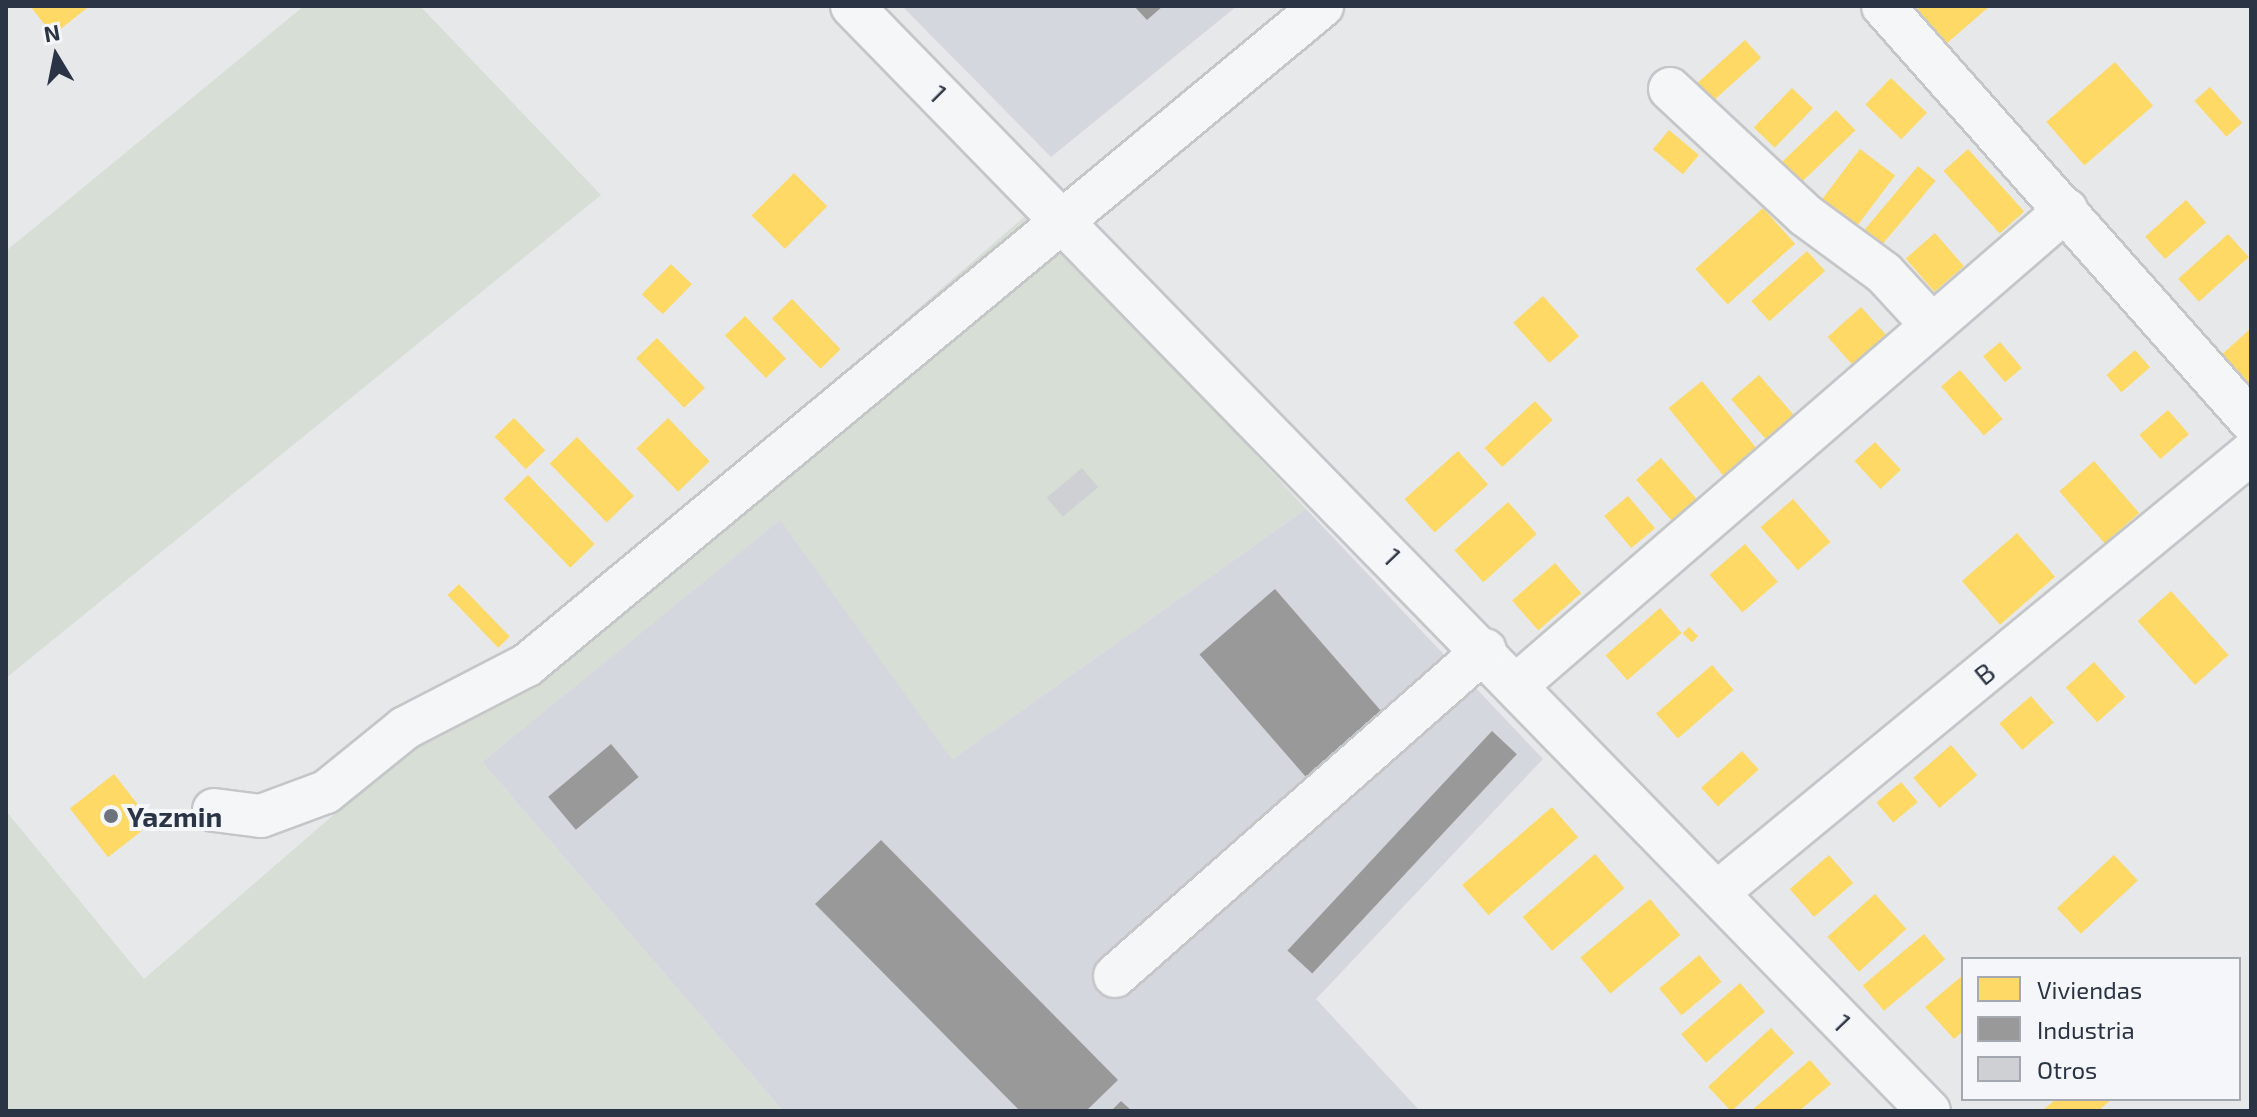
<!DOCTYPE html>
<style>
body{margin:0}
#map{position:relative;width:2257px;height:1117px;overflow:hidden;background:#e6e8ea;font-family:"Exo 2",sans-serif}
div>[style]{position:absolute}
.built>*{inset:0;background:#d4d7dd}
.green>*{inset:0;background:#d6ded6}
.homes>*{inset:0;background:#ffd966;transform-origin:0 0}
.industry>*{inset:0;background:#999;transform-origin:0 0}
.building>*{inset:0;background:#ced0d3;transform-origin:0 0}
.roads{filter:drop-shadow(2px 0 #c4c6c8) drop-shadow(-2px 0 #c4c6c8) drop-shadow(0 2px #c4c6c8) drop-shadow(0 -2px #c4c6c8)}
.minor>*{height:42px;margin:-21px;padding:0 21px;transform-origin:21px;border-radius:21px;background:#f5f6f7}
.dots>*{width:22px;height:22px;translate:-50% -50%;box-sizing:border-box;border:4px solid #f4f6f9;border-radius:50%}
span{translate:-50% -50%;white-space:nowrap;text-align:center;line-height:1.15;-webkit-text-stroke:8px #f4f6f9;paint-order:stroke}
.street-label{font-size:28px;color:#2b3445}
.poi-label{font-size:28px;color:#2b3445;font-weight:700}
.left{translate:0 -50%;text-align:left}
.frame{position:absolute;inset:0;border:8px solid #2b3445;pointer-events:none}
.legend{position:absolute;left:1961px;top:957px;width:280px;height:144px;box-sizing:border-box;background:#f4f6f9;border:2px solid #a4a8b1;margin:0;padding:10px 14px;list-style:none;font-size:24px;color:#2b3445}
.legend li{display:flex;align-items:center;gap:16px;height:40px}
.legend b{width:40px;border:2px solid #a4a8b1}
.north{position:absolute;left:16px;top:16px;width:80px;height:80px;-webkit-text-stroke:6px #f4f6f9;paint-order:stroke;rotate:350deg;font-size:22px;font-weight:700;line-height:32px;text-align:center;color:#2b3445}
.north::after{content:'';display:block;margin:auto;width:28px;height:36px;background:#2b3445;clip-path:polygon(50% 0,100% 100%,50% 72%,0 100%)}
</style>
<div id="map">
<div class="built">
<i style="clip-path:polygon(902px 6px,1237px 6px,1051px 157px)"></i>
<i style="clip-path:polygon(1306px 509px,1543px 759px,1316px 999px,1420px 1111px,783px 1111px,482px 762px,781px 519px,953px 759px)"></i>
</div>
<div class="green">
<i style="clip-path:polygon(304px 6px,420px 6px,601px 195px,6px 678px,6px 251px)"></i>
<i style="clip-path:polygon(1031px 211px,1306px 509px,952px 760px,780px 520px,482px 762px,783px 1111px,6px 1111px,6px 811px,144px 979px)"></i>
</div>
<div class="homes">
<i style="clip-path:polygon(30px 6px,86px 6px,87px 8px,53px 35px)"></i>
<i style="clip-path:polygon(1921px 6px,1990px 6px,1946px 44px,1916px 10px)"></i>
<i style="left:1745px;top:40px;width:24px;height:69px;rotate:48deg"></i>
<i style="left:2115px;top:62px;width:58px;height:91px;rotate:49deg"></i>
<i style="left:1891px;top:78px;width:50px;height:37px;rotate:44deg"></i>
<i style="left:2210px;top:87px;width:48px;height:21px;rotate:48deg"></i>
<i style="left:1792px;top:88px;width:29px;height:55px;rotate:44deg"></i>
<i style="left:1836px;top:110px;width:28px;height:76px;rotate:46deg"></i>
<i style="left:1669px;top:130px;width:39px;height:25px;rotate:40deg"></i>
<i style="left:1860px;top:149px;width:44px;height:64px;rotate:37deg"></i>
<i style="left:1968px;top:149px;width:84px;height:33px;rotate:48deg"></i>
<i style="left:1918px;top:166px;width:23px;height:87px;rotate:40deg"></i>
<i style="left:794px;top:173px;width:47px;height:60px;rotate:45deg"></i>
<i style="left:2186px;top:200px;width:30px;height:55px;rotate:48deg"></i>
<i style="left:1763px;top:208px;width:48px;height:91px;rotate:48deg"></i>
<i style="left:1935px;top:233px;width:44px;height:39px;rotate:49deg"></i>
<i style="left:2228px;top:234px;width:31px;height:67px;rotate:48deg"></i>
<i style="left:1807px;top:251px;width:27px;height:75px;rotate:48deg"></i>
<i style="left:671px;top:264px;width:29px;height:42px;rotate:44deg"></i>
<i style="left:1543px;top:296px;width:54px;height:40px;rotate:48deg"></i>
<i style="left:792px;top:299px;width:70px;height:28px;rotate:46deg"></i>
<i style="left:1861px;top:307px;width:39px;height:45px;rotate:48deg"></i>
<i style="left:745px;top:316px;width:59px;height:28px;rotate:46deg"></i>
<i style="clip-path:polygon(2249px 330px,2251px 333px,2251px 394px,2219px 357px)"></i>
<i style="left:657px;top:338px;width:69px;height:29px;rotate:46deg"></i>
<i style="left:2000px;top:342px;width:34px;height:22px;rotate:50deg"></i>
<i style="left:2135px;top:350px;width:23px;height:38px;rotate:49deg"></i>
<i style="left:1960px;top:370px;width:65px;height:25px;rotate:49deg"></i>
<i style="left:1759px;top:375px;width:62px;height:37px;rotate:49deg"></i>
<i style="left:1702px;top:381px;width:90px;height:43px;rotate:51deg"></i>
<i style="left:1535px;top:401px;width:26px;height:69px;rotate:47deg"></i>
<i style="left:2168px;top:410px;width:32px;height:38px;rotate:49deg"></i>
<i style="left:514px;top:418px;width:45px;height:27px;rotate:46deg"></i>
<i style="left:668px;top:418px;width:60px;height:44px;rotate:46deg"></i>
<i style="left:577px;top:437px;width:82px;height:38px;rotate:46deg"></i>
<i style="left:1875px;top:442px;width:38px;height:28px;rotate:47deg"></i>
<i style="left:1458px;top:451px;width:45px;height:72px;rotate:48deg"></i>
<i style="left:1661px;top:458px;width:58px;height:33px;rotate:49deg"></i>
<i style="left:2094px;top:461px;width:69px;height:46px;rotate:49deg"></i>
<i style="left:528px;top:475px;width:96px;height:34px;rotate:46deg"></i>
<i style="left:1628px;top:496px;width:42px;height:31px;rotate:50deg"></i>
<i style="left:1793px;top:499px;width:57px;height:43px;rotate:49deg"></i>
<i style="left:1508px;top:502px;width:43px;height:72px;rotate:48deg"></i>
<i style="left:2017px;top:533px;width:58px;height:73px;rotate:49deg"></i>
<i style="left:1745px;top:544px;width:50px;height:47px;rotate:49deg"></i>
<i style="left:1555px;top:563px;width:40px;height:57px;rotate:49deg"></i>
<i style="left:459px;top:584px;width:73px;height:16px;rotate:46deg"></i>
<i style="left:2171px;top:591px;width:86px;height:45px;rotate:48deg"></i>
<i style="left:1660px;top:608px;width:33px;height:72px;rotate:49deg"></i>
<i style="left:1689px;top:627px;width:13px;height:9px;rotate:45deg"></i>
<i style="left:2094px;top:662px;width:47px;height:38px;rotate:48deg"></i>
<i style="left:1712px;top:665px;width:33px;height:74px;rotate:49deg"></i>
<i style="left:2031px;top:696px;width:35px;height:42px;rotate:49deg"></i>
<i style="left:1951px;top:745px;width:40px;height:50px;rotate:49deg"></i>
<i style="left:1742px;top:751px;width:25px;height:55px;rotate:48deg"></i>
<i style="left:114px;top:774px;width:62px;height:56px;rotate:52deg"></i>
<i style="left:1901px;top:782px;width:26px;height:32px;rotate:50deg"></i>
<i style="left:1552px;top:807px;width:40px;height:119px;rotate:49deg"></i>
<i style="left:1595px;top:854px;width:45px;height:96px;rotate:49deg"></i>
<i style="left:1829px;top:855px;width:37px;height:52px;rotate:49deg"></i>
<i style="left:2114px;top:855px;width:35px;height:78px;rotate:47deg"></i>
<i style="left:1875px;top:894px;width:47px;height:64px;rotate:48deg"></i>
<i style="left:1650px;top:899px;width:47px;height:91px;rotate:50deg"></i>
<i style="left:1924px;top:934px;width:33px;height:80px;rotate:50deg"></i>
<i style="left:1699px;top:955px;width:35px;height:52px;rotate:50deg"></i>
<i style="clip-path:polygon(1963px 975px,1963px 1031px,1954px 1039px,1925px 1007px)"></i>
<i style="left:1740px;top:983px;width:38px;height:78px;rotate:49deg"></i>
<i style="left:1771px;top:1028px;width:34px;height:86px;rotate:47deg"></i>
<i style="clip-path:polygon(1810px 1060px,1831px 1084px,1799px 1111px,1751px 1111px)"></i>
<i style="clip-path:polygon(2056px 1099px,2112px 1099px,2098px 1111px,2042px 1111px)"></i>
</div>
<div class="industry">
<i style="clip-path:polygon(1134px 6px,1163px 6px,1147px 20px)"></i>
<i style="left:1275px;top:589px;width:169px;height:100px;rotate:49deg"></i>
<i style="left:1492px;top:731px;width:34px;height:300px;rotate:43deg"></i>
<i style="left:611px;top:744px;width:43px;height:82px;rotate:50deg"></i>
<i style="clip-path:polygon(881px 840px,1118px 1080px,1086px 1111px,1020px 1111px,815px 904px)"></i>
<i style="clip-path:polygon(1121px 1101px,1132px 1111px,1111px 1111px)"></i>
</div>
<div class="building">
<i style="left:1082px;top:468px;width:25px;height:46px;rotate:50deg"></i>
</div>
<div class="roads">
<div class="minor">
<i style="left:852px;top:6px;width:1543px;rotate:45.74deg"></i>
<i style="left:1883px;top:6px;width:555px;rotate:48.44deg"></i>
<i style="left:1670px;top:89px;width:185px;rotate:43deg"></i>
<i style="left:1805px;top:215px;width:98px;rotate:36.3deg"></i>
<i style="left:1884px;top:273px;width:71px;rotate:47.3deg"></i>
<i style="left:1518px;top:684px;width:725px;rotate:-40.86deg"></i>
<i style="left:214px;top:810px;width:47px;rotate:7.3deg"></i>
<i style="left:261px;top:816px;width:69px;rotate:-20.3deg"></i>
<i style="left:326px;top:792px;width:102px;rotate:-39deg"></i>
<i style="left:405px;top:728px;width:137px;rotate:-27.3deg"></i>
<i style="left:527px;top:665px;width:1033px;rotate:-39.66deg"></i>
<i style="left:1718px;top:892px;width:691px;rotate:-39.48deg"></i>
<i style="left:1115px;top:976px;width:493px;rotate:-41.4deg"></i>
</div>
</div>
<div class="dots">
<i style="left:111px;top:816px;background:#6c737f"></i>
</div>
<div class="street-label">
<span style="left:939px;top:93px;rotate:45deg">1</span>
<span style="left:1393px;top:556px;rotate:46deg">1</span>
<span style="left:1984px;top:673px;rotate:-39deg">B</span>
<span style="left:1843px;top:1022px;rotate:46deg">1</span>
</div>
<div class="poi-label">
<span class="left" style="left:127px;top:816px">Yazmin</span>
</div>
<div class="frame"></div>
<ul class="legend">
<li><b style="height:22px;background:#ffd966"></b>Viviendas</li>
<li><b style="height:22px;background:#999"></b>Industria</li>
<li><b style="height:22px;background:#ced0d3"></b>Otros</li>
</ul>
<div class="north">N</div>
</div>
